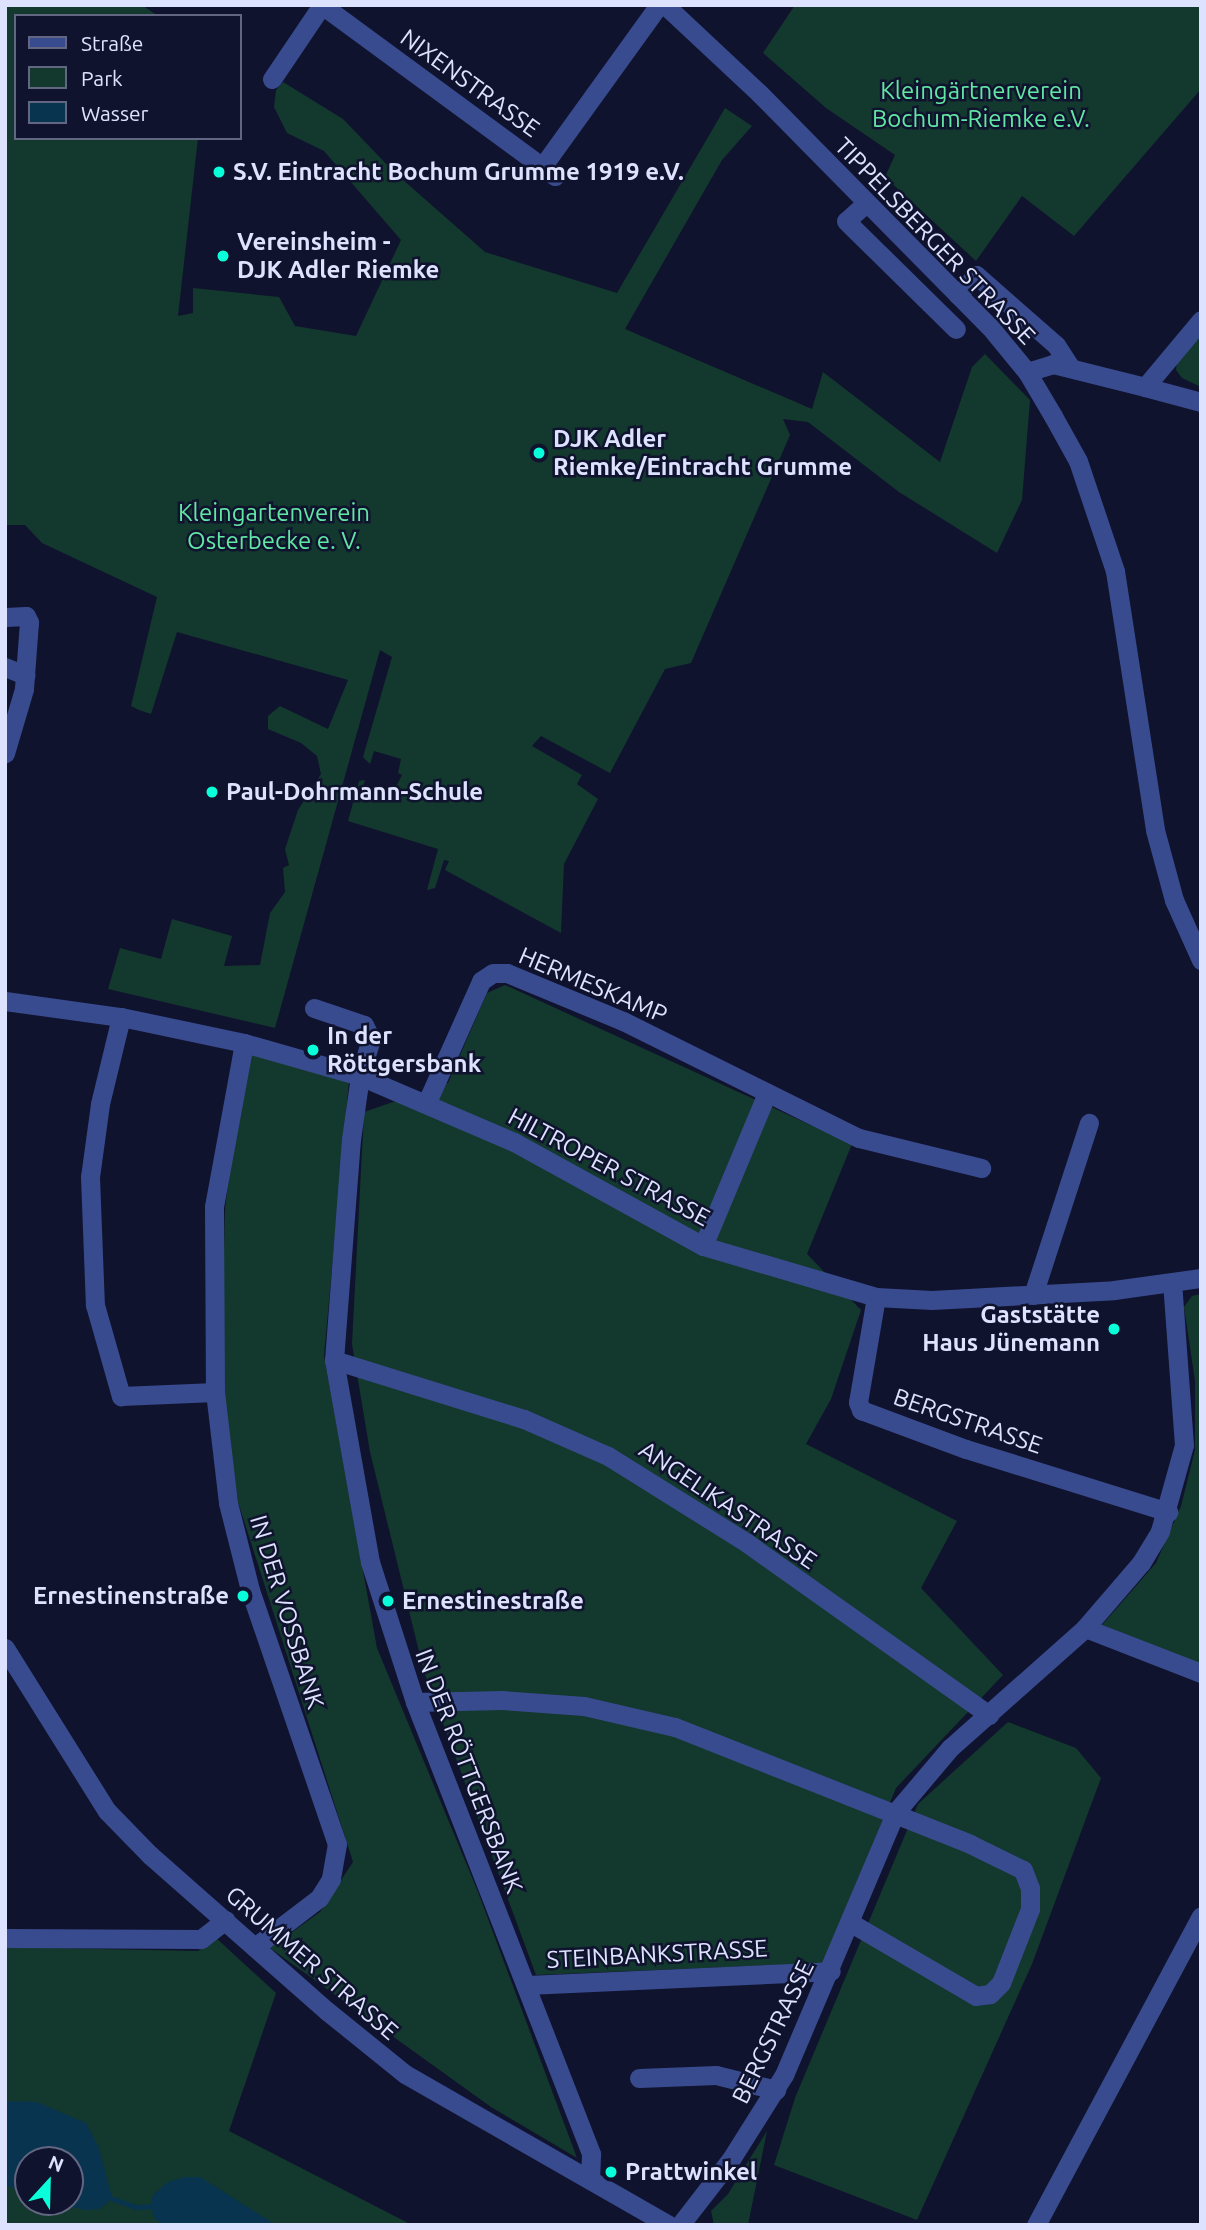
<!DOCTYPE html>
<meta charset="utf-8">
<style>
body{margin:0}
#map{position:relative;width:1206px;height:2230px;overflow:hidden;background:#10132e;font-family:Ubuntu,sans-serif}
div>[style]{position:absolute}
.green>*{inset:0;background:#13382e}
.water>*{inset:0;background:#08344f}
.stream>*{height:5px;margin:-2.5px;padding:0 2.5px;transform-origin:2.5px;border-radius:2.5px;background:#08344f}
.minor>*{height:19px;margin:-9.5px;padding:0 9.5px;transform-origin:9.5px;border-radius:9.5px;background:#394b8f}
.dots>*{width:19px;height:19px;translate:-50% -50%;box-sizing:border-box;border:4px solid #10132e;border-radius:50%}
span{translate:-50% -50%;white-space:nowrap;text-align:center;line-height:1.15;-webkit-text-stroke:5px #10132e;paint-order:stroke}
.street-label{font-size:24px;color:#dde2ff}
.park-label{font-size:24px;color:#61e7a4}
.poi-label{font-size:24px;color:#dde2ff;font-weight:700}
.left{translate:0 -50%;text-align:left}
.right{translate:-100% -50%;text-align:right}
.frame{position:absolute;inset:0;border:7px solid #dde2ff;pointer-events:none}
.legend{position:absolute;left:14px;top:14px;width:228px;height:126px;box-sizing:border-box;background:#10132e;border:2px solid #626682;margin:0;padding:9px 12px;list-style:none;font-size:21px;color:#dde2ff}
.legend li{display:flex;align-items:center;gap:14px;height:35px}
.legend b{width:35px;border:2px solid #626682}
.north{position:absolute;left:14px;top:2146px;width:70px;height:70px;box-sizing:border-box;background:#10132e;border:2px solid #626682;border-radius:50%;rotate:22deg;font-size:19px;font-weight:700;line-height:28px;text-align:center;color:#dde2ff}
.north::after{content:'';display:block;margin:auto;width:24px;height:32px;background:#09ffda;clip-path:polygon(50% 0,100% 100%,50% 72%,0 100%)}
</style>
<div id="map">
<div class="green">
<i style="clip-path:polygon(5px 5px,142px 5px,158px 16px,16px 16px,16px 138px,198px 138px,178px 316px,193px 313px,193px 288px,279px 297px,295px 326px,356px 336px,401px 240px,324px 151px,287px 133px,274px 107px,276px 90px,283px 82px,343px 119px,394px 172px,485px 252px,617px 293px,725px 108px,752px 126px,722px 160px,625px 329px,812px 409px,823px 372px,940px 462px,972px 367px,985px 354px,1030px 400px,1022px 500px,997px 553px,899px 492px,808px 422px,783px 419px,790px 435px,691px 663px,665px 669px,610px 773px,541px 736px,532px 746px,582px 775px,577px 784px,598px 799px,564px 864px,561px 933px,445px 870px,449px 861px,444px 860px,435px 888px,427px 890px,438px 849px,348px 821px,359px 781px,365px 780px,361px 793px,389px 801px,402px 775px,398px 773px,401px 759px,374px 751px,370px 764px,363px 757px,392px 657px,380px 650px,275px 1028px,108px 989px,120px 948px,161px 959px,172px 919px,232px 936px,224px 966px,260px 965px,270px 913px,285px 892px,283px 868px,289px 865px,285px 849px,298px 810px,321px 774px,317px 756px,301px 743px,268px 729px,268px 716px,280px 706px,328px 729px,348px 680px,177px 632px,151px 714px,139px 710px,131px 706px,157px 597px,42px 543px,25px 525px,5px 525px)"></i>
<i style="clip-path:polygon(795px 5px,1201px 5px,1201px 89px,1074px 236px,1022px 196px,976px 261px,885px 177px,895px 155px,826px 108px,763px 53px)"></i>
<i style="clip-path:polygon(1201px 331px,1201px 387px,1182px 378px,1176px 370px,1177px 361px)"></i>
<i style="clip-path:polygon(505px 985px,852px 1144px,807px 1254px,861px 1310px,831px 1399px,806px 1444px,957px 1521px,921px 1588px,1003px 1675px,896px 1788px,823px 1963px,536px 1975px,424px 1672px,370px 1452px,352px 1344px,364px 1112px,448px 1083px,487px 993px)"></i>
<i style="clip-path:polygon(244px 1052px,349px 1081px,324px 1356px,377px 1648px,478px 1892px,577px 2158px,491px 2107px,270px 1948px,320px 1912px,353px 1862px,238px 1502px,221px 1386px,225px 1209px)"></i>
<i style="clip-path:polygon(1201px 1294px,1201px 1664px,1102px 1625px,1156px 1563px,1181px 1506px,1195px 1450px,1195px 1381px,1184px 1307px,1192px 1296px)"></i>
<i style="clip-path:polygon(1008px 1722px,1076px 1748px,1101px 1778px,1032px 1964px,917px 2220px,774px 2165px,795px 2098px,918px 1804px)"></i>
<i style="clip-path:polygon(evenodd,215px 1937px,276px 1993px,229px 2131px,412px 2225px,5px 2225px,5px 1947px,198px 1951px,215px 1937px,28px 2160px,70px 2160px,70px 2202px,28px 2202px,28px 2160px)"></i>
<i style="clip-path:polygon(767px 2131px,748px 2225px,714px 2225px,711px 2211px,728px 2194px)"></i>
</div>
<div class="water">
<i style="clip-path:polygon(5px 2101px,37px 2102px,86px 2123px,99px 2148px,112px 2198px,100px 2209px,85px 2210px,50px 2202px,70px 2202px,70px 2183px,75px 2183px,76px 2175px,70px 2160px,34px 2151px,31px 2153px,36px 2160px,28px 2160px,28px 2194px,5px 2185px)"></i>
<i style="clip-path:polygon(185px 2177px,200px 2177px,276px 2225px,164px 2225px,155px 2219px,150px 2206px,153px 2195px,168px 2182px)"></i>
</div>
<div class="stream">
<i style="left:108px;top:2197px;width:29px;rotate:20deg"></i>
<i style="left:135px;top:2207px;width:20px;rotate:-3deg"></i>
</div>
<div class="minor">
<i style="left:665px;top:5px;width:130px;rotate:43.1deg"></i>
<i style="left:760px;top:94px;width:327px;rotate:45.4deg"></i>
<i style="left:990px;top:327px;width:58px;rotate:50.6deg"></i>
<i style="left:1027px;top:372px;width:51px;rotate:59.4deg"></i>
<i style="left:1053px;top:416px;width:51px;rotate:60.9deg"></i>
<i style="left:1078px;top:461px;width:116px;rotate:71.4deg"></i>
<i style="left:1115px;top:571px;width:262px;rotate:81.2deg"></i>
<i style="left:1155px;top:830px;width:73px;rotate:74.8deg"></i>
<i style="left:1174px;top:900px;width:66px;rotate:65.8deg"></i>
<i style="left:272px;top:79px;width:89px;rotate:-56deg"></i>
<i style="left:322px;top:5px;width:289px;rotate:36.3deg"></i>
<i style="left:542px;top:167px;width:200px;rotate:-54.2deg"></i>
<i style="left:865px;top:204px;width:25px;rotate:138deg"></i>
<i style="left:846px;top:221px;width:154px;rotate:44.5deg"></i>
<i style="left:958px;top:295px;width:27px;rotate:-48deg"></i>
<i style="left:976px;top:275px;width:106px;rotate:41.2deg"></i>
<i style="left:1056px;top:345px;width:27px;rotate:57deg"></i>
<i style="left:1027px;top:372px;width:27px;rotate:-17deg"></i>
<i style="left:1053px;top:364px;width:95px;rotate:14deg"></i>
<i style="left:1145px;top:387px;width:87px;rotate:-50.1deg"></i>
<i style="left:1145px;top:387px;width:58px;rotate:15deg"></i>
<i style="left:5px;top:617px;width:21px;rotate:-3deg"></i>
<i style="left:26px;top:616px;width:7px;rotate:63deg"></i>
<i style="left:29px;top:622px;width:67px;rotate:94.3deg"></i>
<i style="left:24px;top:689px;width:67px;rotate:106.5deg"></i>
<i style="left:5px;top:667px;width:22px;rotate:22deg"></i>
<i style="left:5px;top:1001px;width:117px;rotate:7.9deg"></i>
<i style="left:121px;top:1017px;width:126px;rotate:11.9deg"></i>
<i style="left:244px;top:1043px;width:121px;rotate:15.9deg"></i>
<i style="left:360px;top:1076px;width:168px;rotate:23.2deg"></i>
<i style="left:514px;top:1142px;width:216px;rotate:28.8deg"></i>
<i style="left:703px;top:1246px;width:180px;rotate:16.4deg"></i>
<i style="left:876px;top:1297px;width:56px;rotate:3.1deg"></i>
<i style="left:932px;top:1300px;width:182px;rotate:-3.1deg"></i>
<i style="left:1114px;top:1290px;width:88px;rotate:-7.9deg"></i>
<i style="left:314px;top:1008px;width:53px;rotate:18.8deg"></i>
<i style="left:364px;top:1025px;width:16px;rotate:63deg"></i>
<i style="left:371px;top:1039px;width:39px;rotate:107deg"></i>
<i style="left:360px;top:1076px;width:64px;rotate:98.1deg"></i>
<i style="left:351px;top:1139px;width:222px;rotate:94.4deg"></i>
<i style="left:334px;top:1360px;width:205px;rotate:79.9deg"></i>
<i style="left:370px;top:1562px;width:147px;rotate:72.2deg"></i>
<i style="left:415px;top:1702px;width:485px;rotate:68.7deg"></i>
<i style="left:591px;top:2154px;width:26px;rotate:92deg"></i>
<i style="left:121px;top:1017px;width:89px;rotate:103.6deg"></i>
<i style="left:100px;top:1104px;width:74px;rotate:97.8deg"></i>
<i style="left:90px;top:1177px;width:128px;rotate:87.8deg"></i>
<i style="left:95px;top:1305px;width:95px;rotate:74.1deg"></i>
<i style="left:121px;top:1396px;width:94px;rotate:-2.4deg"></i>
<i style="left:244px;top:1043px;width:167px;rotate:100.4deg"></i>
<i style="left:214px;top:1207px;width:185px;rotate:89.7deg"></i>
<i style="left:215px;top:1392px;width:112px;rotate:83.3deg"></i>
<i style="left:228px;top:1503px;width:90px;rotate:75.8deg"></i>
<i style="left:250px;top:1590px;width:268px;rotate:71.1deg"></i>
<i style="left:337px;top:1844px;width:36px;rotate:100deg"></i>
<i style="left:331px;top:1879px;width:22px;rotate:122deg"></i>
<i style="left:319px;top:1898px;width:81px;rotate:142.6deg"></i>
<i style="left:427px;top:1102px;width:133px;rotate:-65.9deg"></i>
<i style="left:481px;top:981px;width:14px;rotate:-34deg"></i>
<i style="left:493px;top:973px;width:14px"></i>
<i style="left:507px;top:973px;width:126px;rotate:22.5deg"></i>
<i style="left:623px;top:1021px;width:263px;rotate:26.4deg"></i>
<i style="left:859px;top:1138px;width:126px;rotate:13.8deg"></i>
<i style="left:703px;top:1246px;width:166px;rotate:-67.3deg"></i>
<i style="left:1033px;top:1295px;width:181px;rotate:-72deg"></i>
<i style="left:876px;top:1297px;width:107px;rotate:99.7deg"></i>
<i style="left:858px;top:1402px;width:9px;rotate:69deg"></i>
<i style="left:861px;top:1410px;width:112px;rotate:20.4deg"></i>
<i style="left:966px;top:1449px;width:212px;rotate:17.3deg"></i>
<i style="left:334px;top:1360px;width:199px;rotate:17.3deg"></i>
<i style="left:524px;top:1419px;width:92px;rotate:23.8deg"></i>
<i style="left:608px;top:1456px;width:164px;rotate:32deg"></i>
<i style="left:747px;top:1543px;width:297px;rotate:35.4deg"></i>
<i style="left:1085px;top:1628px;width:124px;rotate:21.2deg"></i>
<i style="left:5px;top:1648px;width:192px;rotate:58deg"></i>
<i style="left:107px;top:1811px;width:62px;rotate:45.7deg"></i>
<i style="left:150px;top:1855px;width:236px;rotate:41.4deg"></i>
<i style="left:327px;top:2011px;width:100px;rotate:38.9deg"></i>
<i style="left:405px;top:2074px;width:304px;rotate:29.8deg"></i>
<i style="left:415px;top:1702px;width:87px;rotate:-1.3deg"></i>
<i style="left:502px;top:1700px;width:82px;rotate:4.2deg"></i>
<i style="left:584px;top:1706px;width:93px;rotate:13deg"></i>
<i style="left:675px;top:1727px;width:317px;rotate:21.6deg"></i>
<i style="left:970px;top:1844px;width:59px;rotate:26.1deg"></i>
<i style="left:1023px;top:1870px;width:19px;rotate:69deg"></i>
<i style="left:1030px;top:1888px;width:21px;rotate:90deg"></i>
<i style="left:1030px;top:1909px;width:79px;rotate:111.4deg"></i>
<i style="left:1001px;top:1983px;width:16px;rotate:135deg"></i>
<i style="left:990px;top:1994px;width:14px;rotate:172deg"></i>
<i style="left:976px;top:1996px;width:145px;rotate:-149.7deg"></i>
<i style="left:5px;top:1938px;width:196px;rotate:0.3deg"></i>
<i style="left:201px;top:1939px;width:31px;rotate:-38deg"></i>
<i style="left:527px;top:1985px;width:304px;rotate:-2.6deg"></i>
<i style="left:639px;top:2078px;width:77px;rotate:-2.2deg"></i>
<i style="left:716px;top:2075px;width:62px;rotate:14deg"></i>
<i style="left:680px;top:2225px;width:83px;rotate:-52.3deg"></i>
<i style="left:731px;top:2159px;width:99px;rotate:-57.8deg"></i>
<i style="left:784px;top:2075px;width:285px;rotate:-67deg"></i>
<i style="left:895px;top:1813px;width:85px;rotate:-49.8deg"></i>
<i style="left:950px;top:1748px;width:181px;rotate:-41.6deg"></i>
<i style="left:1085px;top:1628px;width:86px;rotate:-49.3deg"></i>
<i style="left:1141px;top:1563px;width:37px;rotate:-59deg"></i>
<i style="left:1160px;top:1531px;width:89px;rotate:-74.4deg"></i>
<i style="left:1184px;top:1445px;width:163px;rotate:-94.2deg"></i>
<i style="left:1036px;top:2225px;width:350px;rotate:-61.9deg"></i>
</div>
<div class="dots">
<i style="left:219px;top:172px;background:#09ffda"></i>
<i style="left:223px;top:256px;background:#09ffda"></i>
<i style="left:539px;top:453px;background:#09ffda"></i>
<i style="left:212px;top:792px;background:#09ffda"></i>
<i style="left:313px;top:1050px;background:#09ffda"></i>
<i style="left:1114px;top:1329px;background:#09ffda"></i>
<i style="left:243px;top:1596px;background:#09ffda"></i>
<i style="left:388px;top:1601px;background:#09ffda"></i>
<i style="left:611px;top:2172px;background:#09ffda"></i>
</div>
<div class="street-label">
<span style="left:470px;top:83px;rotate:36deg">NIXENSTRASSE</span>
<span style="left:935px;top:241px;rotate:46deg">TIPPELSBERGER STRASSE</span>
<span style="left:593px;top:985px;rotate:23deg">HERMESKAMP</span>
<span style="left:609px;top:1167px;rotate:28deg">HILTROPER STRASSE</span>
<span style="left:968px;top:1421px;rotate:19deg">BERGSTRASSE</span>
<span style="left:728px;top:1505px;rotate:34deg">ANGELIKASTRASSE</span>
<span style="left:287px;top:1612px;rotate:73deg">IN DER VOSSBANK</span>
<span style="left:469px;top:1771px;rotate:69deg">IN DER RÖTTGERSBANK</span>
<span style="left:657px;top:1954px;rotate:-3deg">STEINBANKSTRASSE</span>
<span style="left:312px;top:1963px;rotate:41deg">GRUMMER STRASSE</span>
<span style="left:773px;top:2032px;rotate:-64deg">BERGSTRASSE</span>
</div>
<div class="park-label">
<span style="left:981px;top:105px">Kleingärtnerverein<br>Bochum-Riemke e.V.</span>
<span style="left:274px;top:527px">Kleingartenverein<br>Osterbecke e. V.</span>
</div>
<div class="poi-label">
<span class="left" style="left:233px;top:172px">S.V. Eintracht Bochum Grumme 1919 e.V.</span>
<span class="left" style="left:237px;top:256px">Vereinsheim -<br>DJK Adler Riemke</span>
<span class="left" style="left:553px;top:453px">DJK Adler<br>Riemke/Eintracht Grumme</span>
<span class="left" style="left:226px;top:792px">Paul-Dohrmann-Schule</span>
<span class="left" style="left:327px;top:1050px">In der<br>Röttgersbank</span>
<span class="right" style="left:1100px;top:1329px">Gaststätte<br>Haus Jünemann</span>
<span class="right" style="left:229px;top:1596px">Ernestinenstraße</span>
<span class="left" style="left:402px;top:1601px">Ernestinestraße</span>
<span class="left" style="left:625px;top:2172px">Prattwinkel</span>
</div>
<div class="frame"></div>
<ul class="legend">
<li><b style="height:9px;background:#394b8f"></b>Straße</li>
<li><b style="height:19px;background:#13382e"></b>Park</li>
<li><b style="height:19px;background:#08344f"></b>Wasser</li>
</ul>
<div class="north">N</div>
</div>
